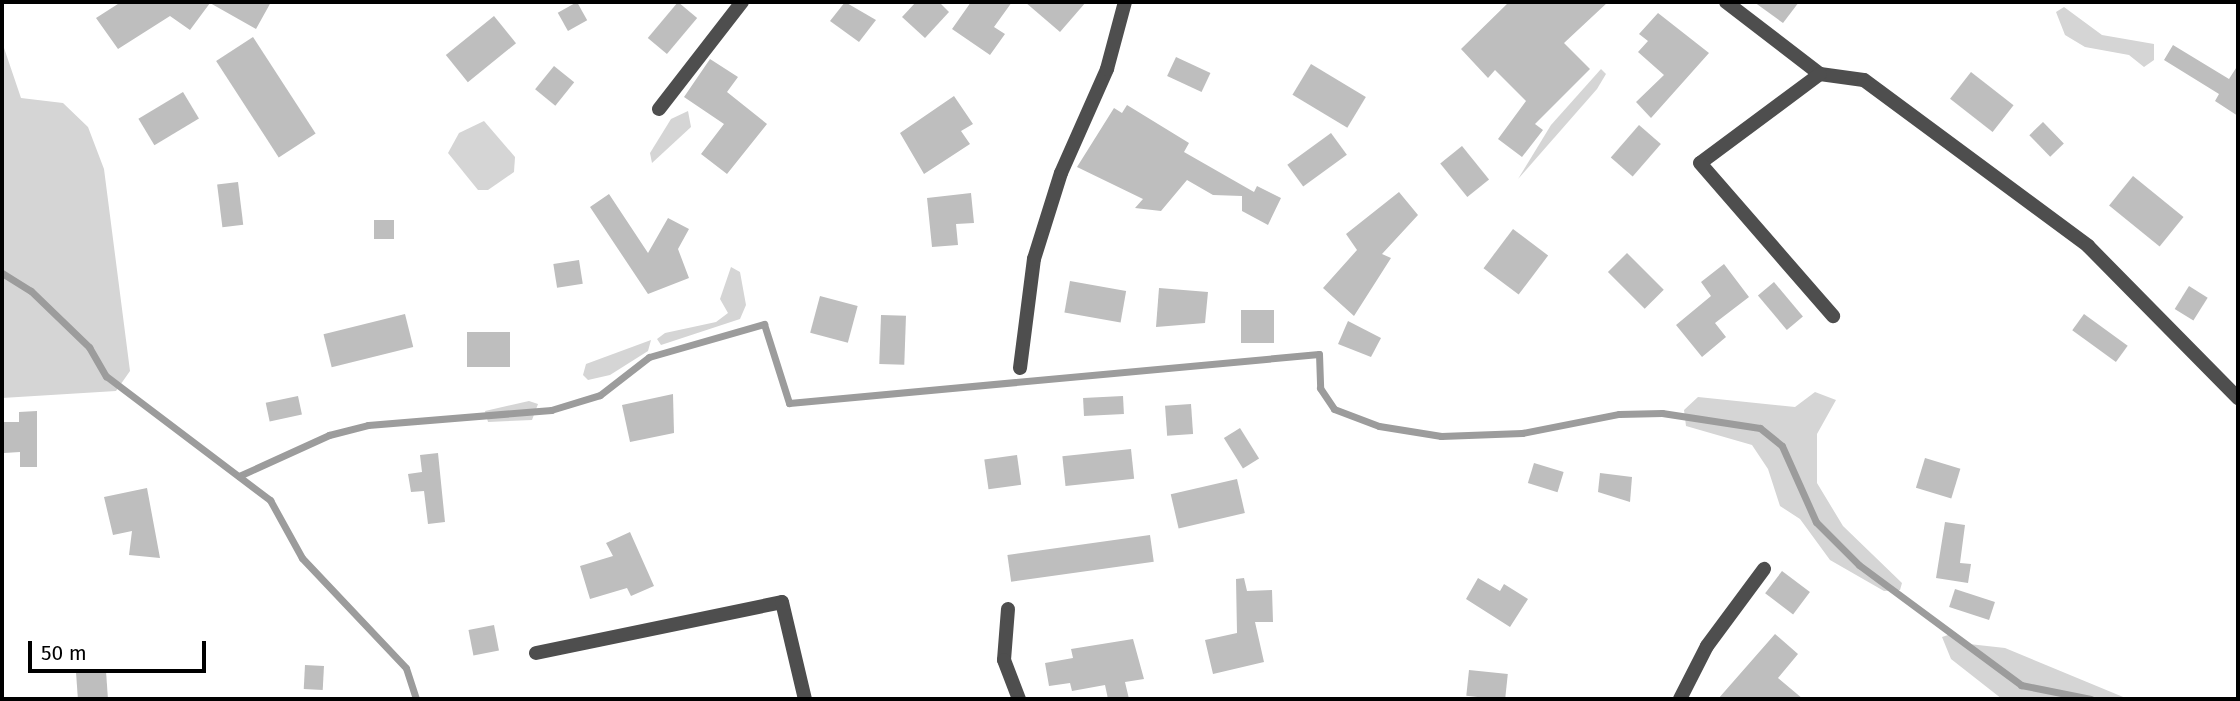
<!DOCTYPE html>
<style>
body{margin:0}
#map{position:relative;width:2240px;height:701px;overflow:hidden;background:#fff;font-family:"Fira Sans",sans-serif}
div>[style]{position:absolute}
.green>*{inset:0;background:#d5d5d5}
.stream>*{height:7px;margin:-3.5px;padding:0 3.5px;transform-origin:3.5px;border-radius:3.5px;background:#9c9c9c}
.building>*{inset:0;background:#bebebe;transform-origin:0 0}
.minor>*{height:14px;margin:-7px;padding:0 7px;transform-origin:7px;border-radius:7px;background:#4e4e4e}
span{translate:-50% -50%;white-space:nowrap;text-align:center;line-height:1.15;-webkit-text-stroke:7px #fff;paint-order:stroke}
.frame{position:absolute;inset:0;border:4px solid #000;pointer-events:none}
.scale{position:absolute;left:28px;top:641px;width:178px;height:32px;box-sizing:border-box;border:4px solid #000;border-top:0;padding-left:9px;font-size:21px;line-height:24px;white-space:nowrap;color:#000;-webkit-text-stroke:5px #fff;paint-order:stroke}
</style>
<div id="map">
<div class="green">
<i style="clip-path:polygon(2064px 7px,2102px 35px,2154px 44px,2154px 60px,2144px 67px,2129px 55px,2085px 47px,2065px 35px,2056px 12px)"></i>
<i style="clip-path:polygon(2px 42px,21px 98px,63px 103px,88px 127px,104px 169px,130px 371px,116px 391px,2px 398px)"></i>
<i style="clip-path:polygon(1601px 69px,1606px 74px,1597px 89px,1518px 179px,1551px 125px)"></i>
<i style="clip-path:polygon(688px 111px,691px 127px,652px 163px,650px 153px,671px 119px)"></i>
<i style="clip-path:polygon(484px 121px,515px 157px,514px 172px,488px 190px,478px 190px,448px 153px,459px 133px)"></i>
<i style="clip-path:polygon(731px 267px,740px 272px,746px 305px,740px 319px,661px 345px,657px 339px,665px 333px,716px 322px,728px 313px,720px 299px)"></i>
<i style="clip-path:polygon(651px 340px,648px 351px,610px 375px,588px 380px,583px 375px,586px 364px)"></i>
<i style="clip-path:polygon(1815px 392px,1836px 400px,1817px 434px,1817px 483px,1843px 526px,1902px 583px,1900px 590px,1884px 591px,1830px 560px,1800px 519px,1780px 506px,1768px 469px,1752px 445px,1686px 426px,1684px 410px,1698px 397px,1795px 407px)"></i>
<i style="clip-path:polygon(529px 401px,538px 404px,532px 420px,488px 422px,485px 411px)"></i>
<i style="clip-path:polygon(1954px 633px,1969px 644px,2005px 648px,2128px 699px,2002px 699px,1951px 659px,1942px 637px)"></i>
</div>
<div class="stream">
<i style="left:2px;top:273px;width:34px;rotate:32deg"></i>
<i style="left:31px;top:291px;width:81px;rotate:44deg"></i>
<i style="left:89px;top:347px;width:34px;rotate:60deg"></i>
<i style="left:106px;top:376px;width:206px;rotate:37.1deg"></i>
<i style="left:270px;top:500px;width:66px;rotate:61.1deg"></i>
<i style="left:302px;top:558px;width:151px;rotate:46.6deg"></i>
<i style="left:406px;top:668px;width:33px;rotate:72deg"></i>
<i style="left:239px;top:476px;width:99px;rotate:-24.5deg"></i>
<i style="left:329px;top:435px;width:40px;rotate:-14.4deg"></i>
<i style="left:368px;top:425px;width:184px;rotate:-4.7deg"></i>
<i style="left:551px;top:410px;width:51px;rotate:-17deg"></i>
<i style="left:600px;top:395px;width:62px;rotate:-37.8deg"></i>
<i style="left:649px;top:357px;width:120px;rotate:-16deg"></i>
<i style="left:764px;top:324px;width:83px;rotate:72.4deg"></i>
<i style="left:789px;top:403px;width:532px;rotate:-5.28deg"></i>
<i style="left:1319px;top:354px;width:34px;rotate:88deg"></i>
<i style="left:1320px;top:388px;width:25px;rotate:56deg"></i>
<i style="left:1334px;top:409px;width:48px;rotate:20.7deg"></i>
<i style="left:1379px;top:426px;width:63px;rotate:9.2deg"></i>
<i style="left:1441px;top:436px;width:81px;rotate:-2.1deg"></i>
<i style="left:1522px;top:433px;width:99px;rotate:-11.1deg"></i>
<i style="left:1619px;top:414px;width:43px;rotate:-1.3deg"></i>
<i style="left:1662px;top:413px;width:99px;rotate:8.7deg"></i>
<i style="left:1760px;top:428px;width:28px;rotate:39deg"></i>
<i style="left:1782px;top:446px;width:83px;rotate:65.9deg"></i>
<i style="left:1816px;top:522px;width:61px;rotate:45deg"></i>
<i style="left:1859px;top:565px;width:202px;rotate:36.5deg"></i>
<i style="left:2021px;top:685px;width:71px;rotate:11.3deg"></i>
</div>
<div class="building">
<i style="clip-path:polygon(121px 2px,271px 2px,256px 29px,210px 3px,190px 30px,170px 16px,118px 49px,96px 18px)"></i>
<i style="left:577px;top:2px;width:21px;height:22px;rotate:61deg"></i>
<i style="left:678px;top:2px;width:25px;height:47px;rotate:40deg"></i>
<i style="clip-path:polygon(845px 2px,876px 20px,859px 42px,830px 21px)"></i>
<i style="clip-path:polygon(916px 2px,939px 2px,949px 12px,925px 38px,902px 17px)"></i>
<i style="clip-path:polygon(971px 2px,1012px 2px,994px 27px,1005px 34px,990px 55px,952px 29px)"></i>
<i style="clip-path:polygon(1025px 2px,1086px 2px,1060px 32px)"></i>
<i style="clip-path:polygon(1509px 2px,1608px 2px,1564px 43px,1590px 69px,1535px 124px,1543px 130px,1522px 157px,1498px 139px,1526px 101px,1495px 70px,1488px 78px,1461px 49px)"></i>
<i style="clip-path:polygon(1754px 2px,1799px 2px,1783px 23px)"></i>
<i style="clip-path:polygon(1658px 13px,1709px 53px,1651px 118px,1636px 102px,1664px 75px,1638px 52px,1648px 41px,1639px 34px)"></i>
<i style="left:494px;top:16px;width:35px;height:62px;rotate:51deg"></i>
<i style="left:253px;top:37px;width:115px;height:44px;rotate:57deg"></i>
<i style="clip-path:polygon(2173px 45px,2229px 79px,2238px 65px,2238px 116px,2215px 101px,2219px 94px,2164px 60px)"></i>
<i style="left:1176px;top:57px;width:38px;height:21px;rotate:25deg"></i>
<i style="clip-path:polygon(710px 59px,738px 77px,727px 92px,767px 124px,727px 174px,701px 154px,724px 124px,684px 97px)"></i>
<i style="left:1311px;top:64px;width:64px;height:36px;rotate:31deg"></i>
<i style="left:554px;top:66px;width:26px;height:30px;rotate:39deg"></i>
<i style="left:1971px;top:72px;width:54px;height:34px;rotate:38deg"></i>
<i style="left:183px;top:92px;width:31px;height:52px;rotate:59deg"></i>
<i style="clip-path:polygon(954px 96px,973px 124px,961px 131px,970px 144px,924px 174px,900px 133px)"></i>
<i style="clip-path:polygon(1127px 105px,1189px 143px,1184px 152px,1254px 192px,1257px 186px,1281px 198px,1268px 225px,1242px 211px,1242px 196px,1213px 195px,1187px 180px,1161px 211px,1135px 208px,1143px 199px,1077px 167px,1114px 108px,1122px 113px)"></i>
<i style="left:2043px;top:122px;width:30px;height:19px;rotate:46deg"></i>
<i style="left:1639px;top:125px;width:29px;height:43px;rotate:41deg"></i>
<i style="left:1331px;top:133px;width:27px;height:54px;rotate:54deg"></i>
<i style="left:1462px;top:146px;width:43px;height:28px;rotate:51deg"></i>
<i style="left:2133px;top:176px;width:65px;height:38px;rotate:39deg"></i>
<i style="left:238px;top:182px;width:43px;height:21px;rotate:83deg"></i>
<i style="clip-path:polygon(1399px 192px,1418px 215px,1382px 254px,1391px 258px,1354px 316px,1323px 288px,1357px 250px,1346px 234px)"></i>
<i style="clip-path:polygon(971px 193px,974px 223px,956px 224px,958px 245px,932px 247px,927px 198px)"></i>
<i style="clip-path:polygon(609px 194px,648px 253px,668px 218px,689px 229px,678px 249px,689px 278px,648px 294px,590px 207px)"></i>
<i style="left:374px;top:220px;width:20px;height:19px"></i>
<i style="left:1513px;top:229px;width:44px;height:49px;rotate:37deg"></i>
<i style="left:1627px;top:253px;width:52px;height:27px;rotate:45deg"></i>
<i style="left:579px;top:260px;width:24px;height:26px;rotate:81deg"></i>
<i style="clip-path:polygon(1724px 264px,1749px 297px,1715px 323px,1726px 337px,1702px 357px,1676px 325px,1711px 296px,1701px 282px)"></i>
<i style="left:1070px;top:281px;width:57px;height:32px;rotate:10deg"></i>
<i style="left:1774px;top:282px;width:45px;height:21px;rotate:50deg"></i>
<i style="left:2189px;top:286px;width:22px;height:27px;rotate:32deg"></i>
<i style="clip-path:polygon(1159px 288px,1208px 292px,1205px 323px,1156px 327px)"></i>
<i style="left:820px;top:296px;width:39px;height:38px;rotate:15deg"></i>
<i style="left:1241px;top:310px;width:33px;height:33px"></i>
<i style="left:405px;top:314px;width:34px;height:84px;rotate:76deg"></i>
<i style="left:2084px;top:314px;width:54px;height:20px;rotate:36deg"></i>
<i style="left:881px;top:315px;width:25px;height:49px;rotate:2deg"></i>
<i style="clip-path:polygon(1348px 321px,1381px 338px,1371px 357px,1338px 344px)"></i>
<i style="left:510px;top:332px;width:35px;height:43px;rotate:90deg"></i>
<i style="clip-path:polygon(673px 394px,674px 433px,630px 442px,622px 405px)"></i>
<i style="left:298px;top:396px;width:19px;height:33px;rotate:78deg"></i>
<i style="left:1123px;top:396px;width:18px;height:40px;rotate:87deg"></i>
<i style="left:1191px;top:404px;width:30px;height:26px;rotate:86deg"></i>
<i style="clip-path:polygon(37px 411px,37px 467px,20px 467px,20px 452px,4px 453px,3px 422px,19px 422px,19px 412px)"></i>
<i style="left:1240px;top:428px;width:36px;height:19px;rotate:58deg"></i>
<i style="left:1131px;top:449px;width:30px;height:69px;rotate:84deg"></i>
<i style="clip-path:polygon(438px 453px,445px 522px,428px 524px,424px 491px,411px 492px,408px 474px,422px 472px,420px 455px)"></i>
<i style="left:1017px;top:455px;width:30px;height:33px;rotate:82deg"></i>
<i style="left:1925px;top:458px;width:37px;height:31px;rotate:17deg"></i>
<i style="left:1534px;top:463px;width:31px;height:21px;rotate:17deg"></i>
<i style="clip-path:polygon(1600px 473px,1632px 477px,1630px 502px,1598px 492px)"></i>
<i style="left:1237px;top:479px;width:35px;height:68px;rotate:77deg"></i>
<i style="clip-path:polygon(147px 488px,160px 558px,129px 555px,132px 531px,113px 535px,104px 497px)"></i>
<i style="clip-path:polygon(1945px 522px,1965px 525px,1960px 563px,1971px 564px,1968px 583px,1936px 578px)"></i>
<i style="clip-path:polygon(630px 532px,654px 586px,631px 596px,627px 588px,590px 599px,580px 566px,613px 556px,606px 543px)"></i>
<i style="left:1150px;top:535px;width:27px;height:144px;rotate:82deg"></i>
<i style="left:1782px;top:571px;width:35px;height:28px;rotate:37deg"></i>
<i style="clip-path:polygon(1244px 578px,1247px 591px,1272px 590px,1273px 622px,1255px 622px,1264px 662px,1213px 674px,1205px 640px,1237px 633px,1236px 579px)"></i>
<i style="clip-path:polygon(1478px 578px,1500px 591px,1504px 584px,1528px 599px,1510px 627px,1466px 599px)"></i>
<i style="left:1955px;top:589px;width:42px;height:19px;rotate:18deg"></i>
<i style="left:494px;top:625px;width:26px;height:26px;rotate:79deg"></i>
<i style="clip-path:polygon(1775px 634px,1798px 654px,1778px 678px,1803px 699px,1718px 699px)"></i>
<i style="clip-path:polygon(1133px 639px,1144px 679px,1125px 682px,1129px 699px,1108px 699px,1105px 685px,1072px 691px,1070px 683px,1049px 686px,1045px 663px,1073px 658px,1071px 649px)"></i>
<i style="left:305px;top:665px;width:19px;height:24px;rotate:3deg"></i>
<i style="left:1469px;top:670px;width:39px;height:26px;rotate:6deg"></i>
<i style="left:106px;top:671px;width:28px;height:30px;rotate:86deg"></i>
</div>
<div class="minor">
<i style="left:1726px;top:2px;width:118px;rotate:37.5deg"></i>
<i style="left:1820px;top:74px;width:44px;rotate:7.8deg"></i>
<i style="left:1864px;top:80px;width:279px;rotate:36.5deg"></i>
<i style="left:2088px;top:246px;width:214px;rotate:45.4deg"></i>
<i style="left:1820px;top:74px;width:149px;rotate:143.4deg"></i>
<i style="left:1700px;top:163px;width:203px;rotate:49deg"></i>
<i style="left:659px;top:109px;width:135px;rotate:-52.2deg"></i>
<i style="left:1020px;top:368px;width:110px;rotate:-82.7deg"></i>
<i style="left:1034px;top:259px;width:90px;rotate:-72.6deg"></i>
<i style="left:1061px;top:173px;width:114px;rotate:-66.1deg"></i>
<i style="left:1107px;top:69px;width:69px;rotate:-75deg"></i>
<i style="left:1008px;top:609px;width:51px;rotate:94.5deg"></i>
<i style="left:1004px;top:660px;width:42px;rotate:69deg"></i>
<i style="left:536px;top:653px;width:251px;rotate:-11.7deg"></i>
<i style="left:782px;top:602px;width:100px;rotate:76.7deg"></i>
<i style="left:1680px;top:699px;width:59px;rotate:-63deg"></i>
<i style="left:1707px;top:646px;width:96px;rotate:-53.5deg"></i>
</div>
<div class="frame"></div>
<div class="scale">50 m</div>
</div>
